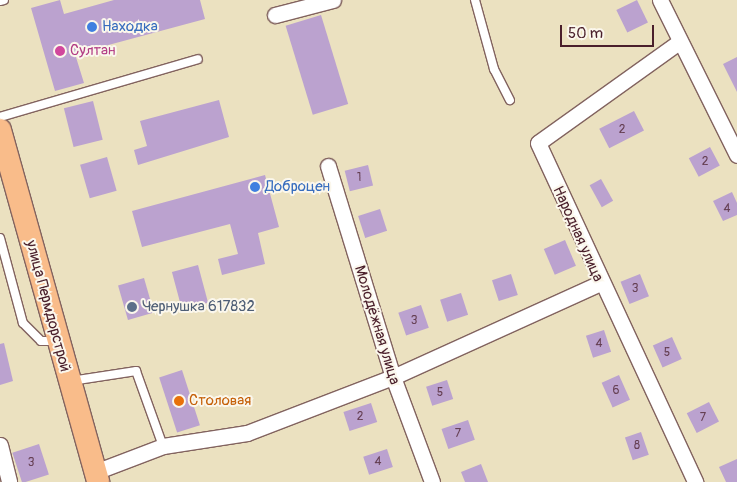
<!DOCTYPE html>
<meta charset="utf-8">
<style>
body{margin:0}
#map{position:relative;width:737px;height:482px;overflow:hidden;background:#ebe1c0;font-family:Pangolin,sans-serif}
div>[style]{position:absolute}
.building>*{inset:0;background:#bba2cf;transform-origin:0 0}
.roads{filter:drop-shadow(1px 0 #82635f) drop-shadow(-1px 0 #82635f) drop-shadow(0 1px #82635f) drop-shadow(0 -1px #82635f)}
.lane>*{height:8px;margin:-4px;padding:0 4px;transform-origin:4px;border-radius:4px;background:#fff}
.street>*{height:15px;margin:-7.5px;padding:0 7.5px;transform-origin:7.5px;border-radius:7.5px;background:#fff}
.primary>*{height:22px;margin:-11px;padding:0 11px;transform-origin:11px;border-radius:11px;background:#f9bc8a}
.dots>*{width:14px;height:14px;translate:-50% -50%;box-sizing:border-box;border:2px solid #fbf7ec;border-radius:50%}
span{translate:-50% -50%;white-space:nowrap;text-align:center;line-height:1.15;-webkit-text-stroke:4px #fbf7ec;paint-order:stroke}
.number-label{font-size:12px;color:#664054}
.number-label span{-webkit-text-stroke-width:0}
.shop-label{font-size:15px;color:#366cbe}
.left{translate:0 -50%;text-align:left}
.hotel-label{font-size:15px;color:#b23c85}
.street-label{font-size:15px;color:#4a1f2b}
.service-label{font-size:15px;color:#4e5e75}
.food-label{font-size:15px;color:#c56008}
.scale{position:absolute;left:560px;top:25px;width:94px;height:22px;box-sizing:border-box;border:2px solid #4a1f2b;border-top:0;padding-left:6px;font-size:15px;line-height:18px;white-space:nowrap;color:#4a1f2b;-webkit-text-stroke:4px #fbf7ec;paint-order:stroke}
</style>
<div id="map">
<div class="building">
<i style="clip-path:polygon(60px 0,64px 14px,114px 0,200px 0,205px 19px,75px 54px,84px 83px,55px 91px,31px 8px)"></i>
<i style="left:637px;top:0;width:25px;height:23px;rotate:64deg"></i>
<i style="left:321px;top:15px;width:93px;height:37px;rotate:73deg"></i>
<i style="clip-path:polygon(737px 57px,737px 92px,723px 64px)"></i>
<i style="clip-path:polygon(219px 100px,229px 137px,138px 165px,134px 150px,147px 146px,140px 121px)"></i>
<i style="left:93px;top:101px;width:40px;height:30px;rotate:76deg"></i>
<i style="left:634px;top:111px;width:22px;height:39px;rotate:63deg"></i>
<i style="left:710px;top:147px;width:21px;height:24px;rotate:62deg"></i>
<i style="left:107px;top:157px;width:35px;height:28px;rotate:74deg"></i>
<i style="left:368px;top:165px;width:21px;height:24px;rotate:76deg"></i>
<i style="clip-path:polygon(265px 175px,279px 227px,258px 233px,265px 264px,222px 275px,218px 259px,238px 254px,230px 224px,142px 247px,132px 211px)"></i>
<i style="left:601px;top:179px;width:25px;height:13px;rotate:61deg"></i>
<i style="clip-path:polygon(732px 192px,737px 203px,737px 215px,723px 221px,713px 201px)"></i>
<i style="left:380px;top:209px;width:23px;height:23px;rotate:72deg"></i>
<i style="left:565px;top:240px;width:28px;height:23px;rotate:67deg"></i>
<i style="left:198px;top:265px;width:39px;height:27px;rotate:75deg"></i>
<i style="left:511px;top:274px;width:22px;height:20px;rotate:72deg"></i>
<i style="left:640px;top:274px;width:24px;height:21px;rotate:68deg"></i>
<i style="left:144px;top:278px;width:36px;height:27px;rotate:74deg"></i>
<i style="left:461px;top:293px;width:23px;height:22px;rotate:72deg"></i>
<i style="left:421px;top:305px;width:24px;height:24px;rotate:71deg"></i>
<i style="left:604px;top:330px;width:23px;height:19px;rotate:72deg"></i>
<i style="left:672px;top:337px;width:24px;height:21px;rotate:66deg"></i>
<i style="clip-path:polygon(4px 343px,13px 381px,0 385px,0 344px)"></i>
<i style="left:182px;top:370px;width:58px;height:24px;rotate:72deg"></i>
<i style="left:619px;top:375px;width:27px;height:19px;rotate:66deg"></i>
<i style="left:447px;top:380px;width:20px;height:22px;rotate:72deg"></i>
<i style="left:709px;top:402px;width:22px;height:25px;rotate:63deg"></i>
<i style="left:371px;top:403px;width:20px;height:29px;rotate:72deg"></i>
<i style="left:468px;top:420px;width:21px;height:28px;rotate:71deg"></i>
<i style="left:641px;top:432px;width:24px;height:17px;rotate:71deg"></i>
<i style="left:39px;top:444px;width:32px;height:28px;rotate:72deg"></i>
<i style="left:387px;top:449px;width:19px;height:25px;rotate:72deg"></i>
<i style="clip-path:polygon(737px 459px,737px 482px,726px 482px,719px 467px)"></i>
<i style="clip-path:polygon(481px 464px,488px 482px,465px 482px,461px 472px)"></i>
</div>
<div class="roads">
<div class="lane">
<i style="left:475px;top:0;width:72px;rotate:74.6deg"></i>
<i style="left:494px;top:69px;width:35px;rotate:63deg"></i>
<i style="left:0;top:1px;width:4px;rotate:-14deg"></i>
<i style="left:0;top:117px;width:206px;rotate:-16.3deg"></i>
<i style="left:0;top:238px;width:88px;rotate:74.9deg"></i>
<i style="left:23px;top:323px;width:25px;rotate:45deg"></i>
<i style="left:41px;top:341px;width:14px"></i>
<i style="left:71px;top:381px;width:66px;rotate:-8.7deg"></i>
<i style="left:136px;top:371px;width:80px;rotate:70.2deg"></i>
</div>
<div class="street">
<i style="left:660px;top:0;width:173px;rotate:63.6deg"></i>
<i style="left:275px;top:15px;width:60px;rotate:-14.5deg"></i>
<i style="left:679px;top:42px;width:173px;rotate:144.4deg"></i>
<i style="left:538px;top:143px;width:374px;rotate:65.1deg"></i>
<i style="left:328px;top:166px;width:221px;rotate:72.9deg"></i>
<i style="left:393px;top:377px;width:112px;rotate:69.6deg"></i>
<i style="left:0;top:445px;width:38px;rotate:76deg"></i>
<i style="left:95px;top:472px;width:73px;rotate:-20.9deg"></i>
<i style="left:163px;top:446px;width:85px;rotate:-8.8deg"></i>
<i style="left:247px;top:433px;width:156px;rotate:-21deg"></i>
<i style="left:393px;top:377px;width:227px;rotate:-24.4deg"></i>
</div>
<div class="primary">
<i style="left:0;top:130px;width:365px;rotate:74.4deg"></i>
</div>
</div>
<div class="dots">
<i style="left:92px;top:27px;background:#3f7fe0"></i>
<i style="left:60px;top:51px;background:#d1479c"></i>
<i style="left:255px;top:187px;background:#3f7fe0"></i>
<i style="left:132px;top:307px;background:#5c6f8a"></i>
<i style="left:179px;top:401px;background:#e8710a"></i>
</div>
<div class="number-label">
<span style="left:622px;top:130px">2</span>
<span style="left:705px;top:162px">2</span>
<span style="left:359px;top:178px">1</span>
<span style="left:727px;top:209px">4</span>
<span style="left:635px;top:289px">3</span>
<span style="left:414px;top:321px">3</span>
<span style="left:599px;top:344px">4</span>
<span style="left:667px;top:353px">5</span>
<span style="left:616px;top:391px">6</span>
<span style="left:440px;top:393px">5</span>
<span style="left:360px;top:417px">2</span>
<span style="left:703px;top:418px">7</span>
<span style="left:458px;top:434px">7</span>
<span style="left:637px;top:446px">8</span>
<span style="left:378px;top:462px">4</span>
<span style="left:31px;top:463px">3</span>
</div>
<div class="shop-label">
<span class="left" style="left:102px;top:27px">Находка</span>
<span class="left" style="left:265px;top:187px">Доброцен</span>
</div>
<div class="hotel-label">
<span class="left" style="left:70px;top:51px">Султан</span>
</div>
<div class="street-label">
<span style="left:578px;top:234px;rotate:66deg">Народная улица</span>
<span style="left:48px;top:306px;rotate:75deg">улица Пермдорстрой</span>
<span style="left:377px;top:325px;rotate:73deg">Молодёжная улица</span>
</div>
<div class="service-label">
<span class="left" style="left:142px;top:307px">Чернушка 617832</span>
</div>
<div class="food-label">
<span class="left" style="left:189px;top:401px">Столовая</span>
</div>
<div class="scale">50 m</div>
</div>
